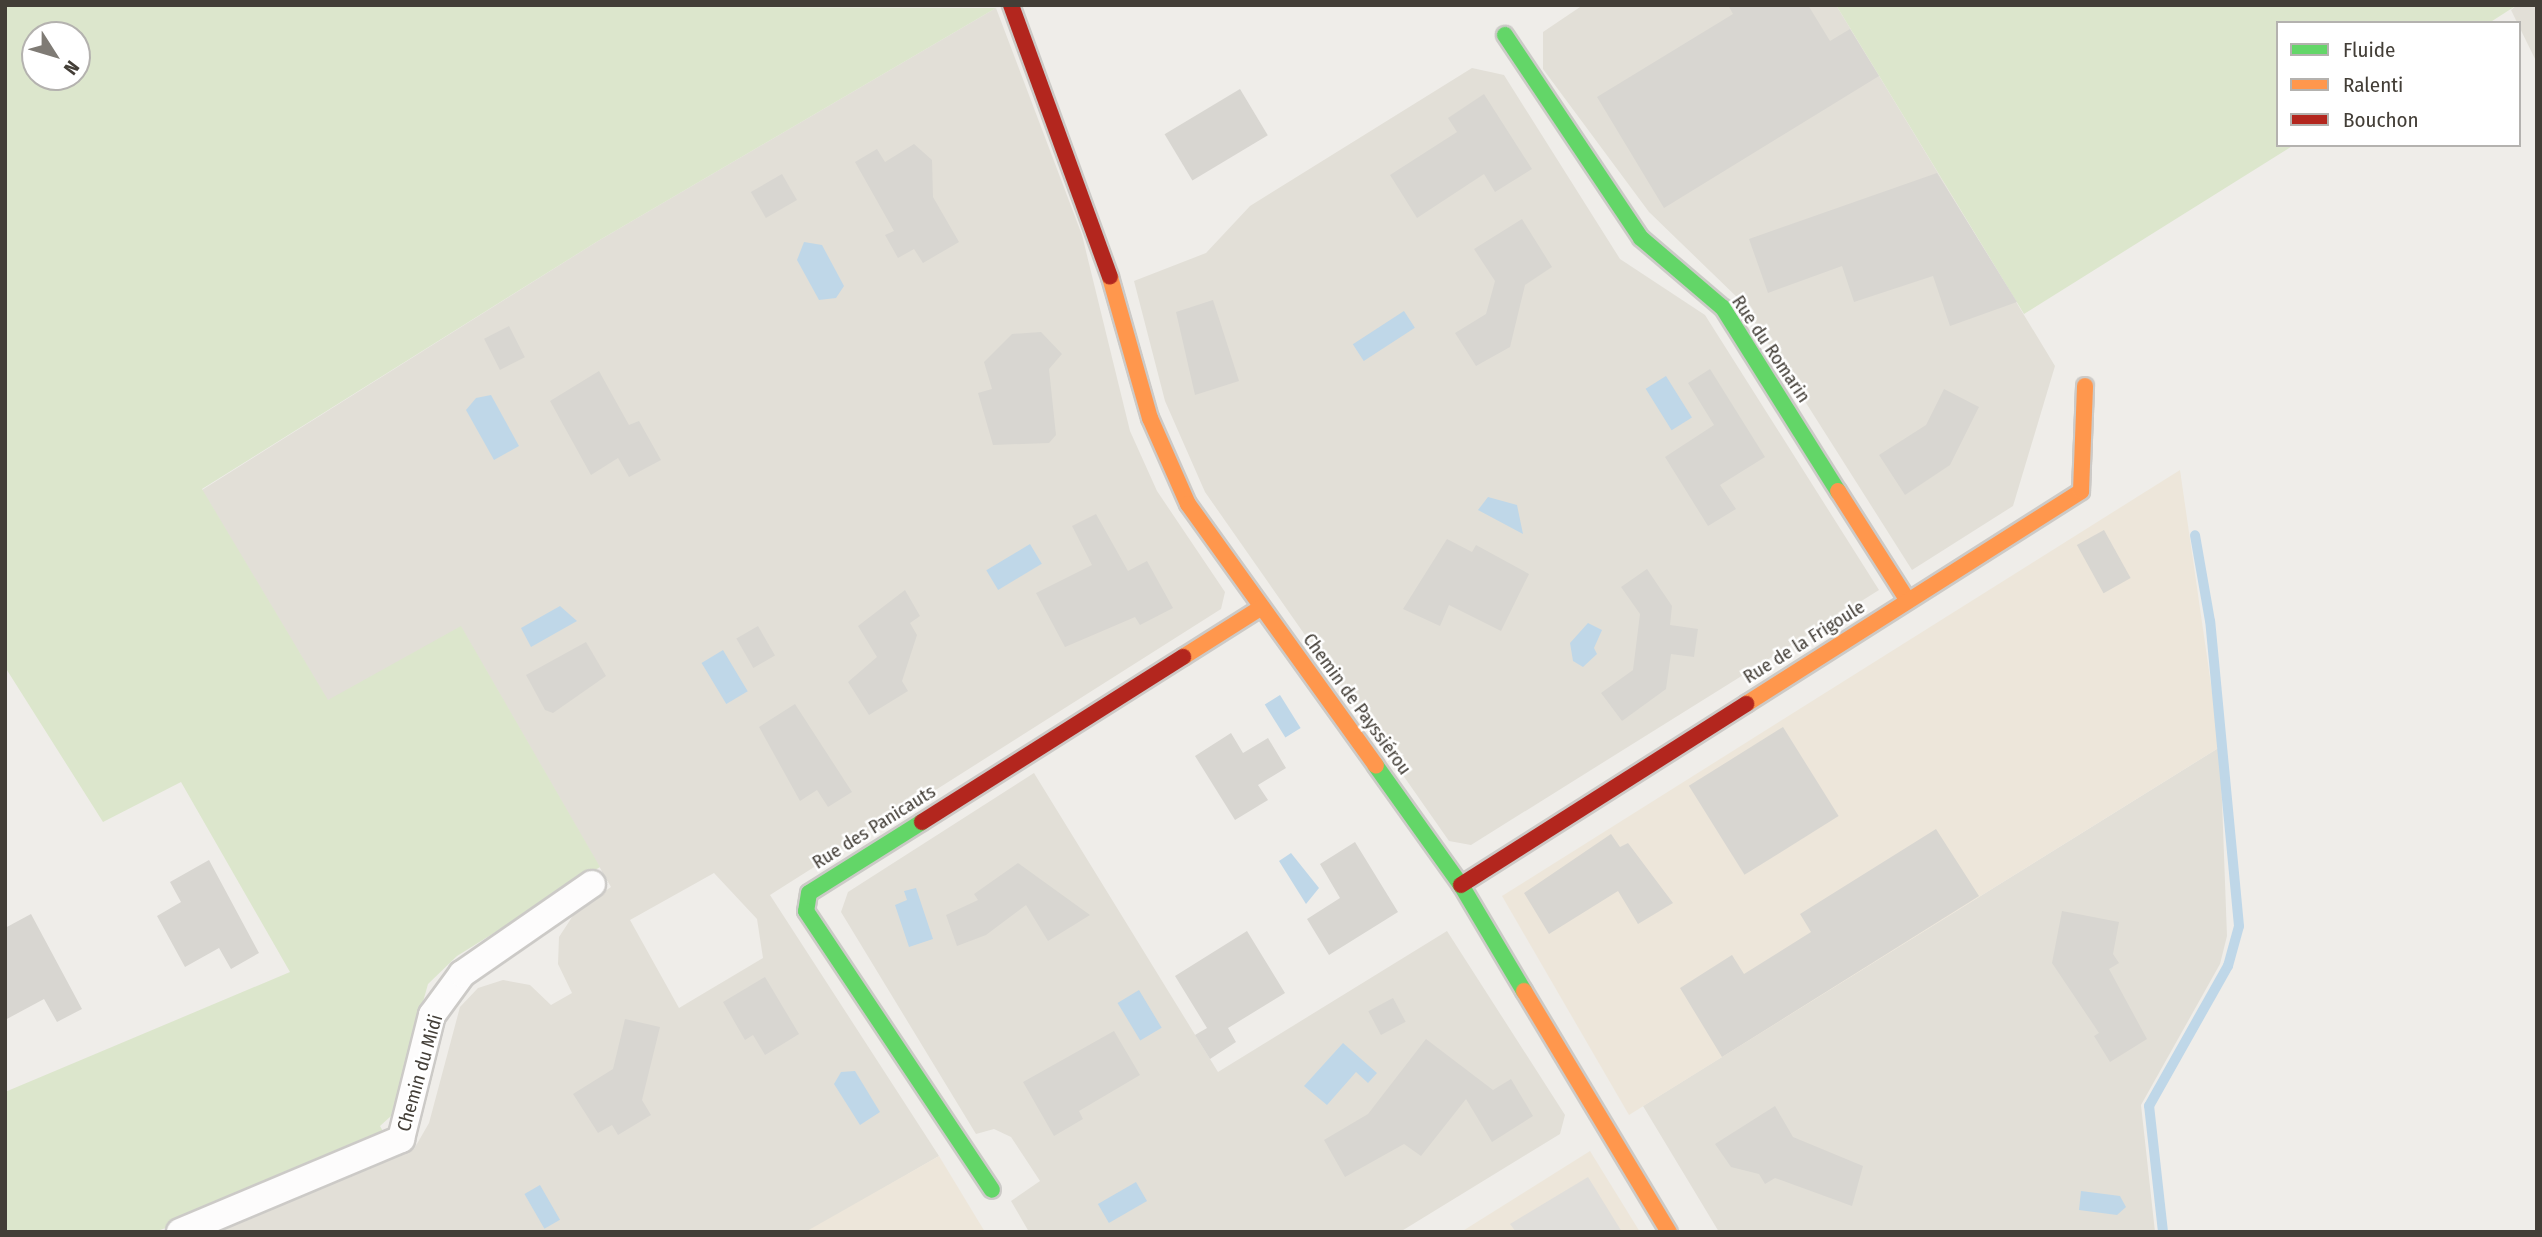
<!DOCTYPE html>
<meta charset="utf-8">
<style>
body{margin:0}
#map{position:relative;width:2542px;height:1237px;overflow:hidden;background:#efede9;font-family:"Fira Sans Condensed",sans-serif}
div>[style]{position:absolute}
.residential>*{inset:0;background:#e2dfd7}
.commercial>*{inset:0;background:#ede6da}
.green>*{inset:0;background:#dce6cc}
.parking>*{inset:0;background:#e0deda}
.water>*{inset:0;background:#bfd7e8;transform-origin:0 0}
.stream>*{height:10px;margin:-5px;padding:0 5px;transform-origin:5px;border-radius:5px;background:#bfd7e8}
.building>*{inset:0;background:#d8d6d1;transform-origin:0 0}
.roads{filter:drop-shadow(2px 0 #cccac7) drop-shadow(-2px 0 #cccac7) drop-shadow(0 2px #cccac7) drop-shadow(0 -2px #cccac7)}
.street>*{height:26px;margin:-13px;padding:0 13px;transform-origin:13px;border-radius:13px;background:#fdfcfc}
.fast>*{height:16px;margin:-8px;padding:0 8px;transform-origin:8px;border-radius:8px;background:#63d668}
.slow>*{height:16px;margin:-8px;padding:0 8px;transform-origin:8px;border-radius:8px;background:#ff974d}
.jam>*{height:16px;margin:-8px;padding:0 8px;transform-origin:8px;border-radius:8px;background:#b3261e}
span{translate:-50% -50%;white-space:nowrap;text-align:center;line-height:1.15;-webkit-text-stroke:5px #fff;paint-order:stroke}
.street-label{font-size:19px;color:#433e37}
.frame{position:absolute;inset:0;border:7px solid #433e37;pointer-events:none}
.legend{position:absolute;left:2276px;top:21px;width:245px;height:126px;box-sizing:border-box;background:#fff;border:2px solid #b4b2af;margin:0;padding:9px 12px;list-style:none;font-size:21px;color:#433e37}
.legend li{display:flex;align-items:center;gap:14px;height:35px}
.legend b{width:35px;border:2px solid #b4b2af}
.north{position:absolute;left:21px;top:21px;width:70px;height:70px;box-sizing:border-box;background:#fff;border:2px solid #b4b2af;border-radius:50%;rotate:127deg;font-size:19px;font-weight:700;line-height:28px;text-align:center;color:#433e37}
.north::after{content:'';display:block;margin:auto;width:24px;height:32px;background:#7f7b75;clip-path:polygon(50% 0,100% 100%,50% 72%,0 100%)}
</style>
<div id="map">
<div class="residential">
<i style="clip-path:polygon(1583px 5px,1836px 5px,2055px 366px,2013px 506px,1912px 570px,1742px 302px,1649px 212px,1543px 69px,1543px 32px)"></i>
<i style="clip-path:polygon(2517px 5px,2537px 5px,2537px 63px,2511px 10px)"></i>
<i style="clip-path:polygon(evenodd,996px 8px,1082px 235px,1130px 431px,1157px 491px,1225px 592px,1221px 609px,770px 895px,939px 1156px,808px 1232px,211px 1232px,414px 1149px,429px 1123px,460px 1007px,478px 988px,503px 980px,530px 985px,551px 1005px,572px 993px,558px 964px,559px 937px,576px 911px,611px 887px,461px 627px,328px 701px,202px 490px,598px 241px,996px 8px,714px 873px,757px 919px,763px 958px,679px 1008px,630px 920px,714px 873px)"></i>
<i style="clip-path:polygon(1472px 68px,1504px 75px,1620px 259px,1705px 315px,1879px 590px,1471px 845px,1449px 841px,1205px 492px,1165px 401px,1134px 281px,1206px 253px,1250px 206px)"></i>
<i style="clip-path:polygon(2220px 747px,2227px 936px,2220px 964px,2141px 1105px,2155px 1232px,1719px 1232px,1643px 1106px)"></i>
<i style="clip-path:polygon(1034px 773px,1218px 1072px,1447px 931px,1565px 1115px,1560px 1134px,1400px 1232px,1029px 1232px,1011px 1201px,1040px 1181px,1011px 1137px,994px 1129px,976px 1134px,841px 912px,848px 892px)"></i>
</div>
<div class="commercial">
<i style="clip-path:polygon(2180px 470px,2220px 747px,1629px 1115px,1502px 896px)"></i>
<i style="clip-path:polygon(1590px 1151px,1640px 1232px,1461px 1232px)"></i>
<i style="clip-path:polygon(939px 1156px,985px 1232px,807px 1231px)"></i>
</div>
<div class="green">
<i style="clip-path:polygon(evenodd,5px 5px,996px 8px,598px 241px,202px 489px,328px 700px,461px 626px,600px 867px,457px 956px,428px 984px,391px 1116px,380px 1126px,389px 1142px,155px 1232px,5px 1232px,5px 1092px,290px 972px,181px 782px,103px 822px,5px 667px,5px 5px,35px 35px,77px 35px,77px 77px,35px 77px,35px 35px)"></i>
<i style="clip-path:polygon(1836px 5px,2517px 5px,2489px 23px,2278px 23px,2278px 145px,2294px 145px,2024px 314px)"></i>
</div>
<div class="parking">
<i style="clip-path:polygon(1588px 1177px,1622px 1232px,1516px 1232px,1510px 1224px)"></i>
</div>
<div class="water">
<i style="clip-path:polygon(804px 242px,822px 245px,844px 286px,836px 298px,819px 300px,797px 260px)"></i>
<i style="left:1404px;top:311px;width:20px;height:61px;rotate:57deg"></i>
<i style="left:1666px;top:376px;width:49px;height:24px;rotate:58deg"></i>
<i style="clip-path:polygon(491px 395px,519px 446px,494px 460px,466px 410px,476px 398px)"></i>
<i style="clip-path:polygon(1488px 497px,1517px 505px,1523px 534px,1478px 510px)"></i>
<i style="left:1030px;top:544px;width:23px;height:51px;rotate:59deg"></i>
<i style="clip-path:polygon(560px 606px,577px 621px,531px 647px,521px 628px)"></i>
<i style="clip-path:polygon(1588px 623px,1602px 630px,1594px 648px,1597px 654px,1583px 667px,1573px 661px,1570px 643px)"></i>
<i style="left:723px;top:650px;width:48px;height:25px;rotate:59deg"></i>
<i style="left:1280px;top:695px;width:39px;height:18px;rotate:58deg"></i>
<i style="clip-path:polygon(1291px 853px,1319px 888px,1306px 904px,1279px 861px)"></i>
<i style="clip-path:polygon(916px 888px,933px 939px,909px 947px,895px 905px,907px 900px,904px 891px)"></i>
<i style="left:1139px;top:990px;width:44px;height:25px;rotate:59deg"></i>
<i style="clip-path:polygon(1343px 1043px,1377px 1073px,1368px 1083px,1356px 1072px,1327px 1105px,1304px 1086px)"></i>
<i style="clip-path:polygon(855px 1071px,880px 1112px,860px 1125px,834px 1084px,841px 1072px)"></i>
<i style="left:1136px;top:1182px;width:22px;height:44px;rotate:60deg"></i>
<i style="left:540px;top:1185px;width:40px;height:18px;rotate:60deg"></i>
<i style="clip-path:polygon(2081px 1191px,2120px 1196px,2126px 1207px,2117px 1215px,2079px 1210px)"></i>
</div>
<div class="stream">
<i style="left:2163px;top:1232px;width:127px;rotate:-96.3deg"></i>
<i style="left:2149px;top:1106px;width:161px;rotate:-60.6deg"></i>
<i style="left:2228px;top:966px;width:41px;rotate:-74.6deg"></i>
<i style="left:2239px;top:926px;width:306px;rotate:-95.4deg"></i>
<i style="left:2210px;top:621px;width:87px;rotate:-99.9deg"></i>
</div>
<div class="building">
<i style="clip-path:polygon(1728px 5px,1808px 5px,1830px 41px,1850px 29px,1879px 76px,1664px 208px,1597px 97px,1733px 14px)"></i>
<i style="left:1240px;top:89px;width:54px;height:88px;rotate:59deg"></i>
<i style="clip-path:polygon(1484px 94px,1532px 169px,1495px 192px,1484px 174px,1417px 218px,1390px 175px,1457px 132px,1448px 118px)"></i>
<i style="clip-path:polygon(914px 144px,932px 160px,933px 197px,959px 242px,923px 263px,914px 249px,898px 258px,885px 235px,894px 231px,855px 162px,877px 149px,885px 162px)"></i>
<i style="clip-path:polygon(1937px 173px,2017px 302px,1950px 326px,1933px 276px,1854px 302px,1842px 266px,1768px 293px,1749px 239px)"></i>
<i style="left:782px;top:174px;width:30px;height:36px;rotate:60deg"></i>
<i style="clip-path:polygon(1522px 219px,1552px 267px,1525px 285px,1510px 347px,1476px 366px,1455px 333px,1486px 314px,1495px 281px,1474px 249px)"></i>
<i style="clip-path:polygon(1213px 300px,1239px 381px,1195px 395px,1176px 312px)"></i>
<i style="left:509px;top:326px;width:35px;height:28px;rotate:63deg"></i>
<i style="clip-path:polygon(1041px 332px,1062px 354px,1049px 369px,1056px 435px,1049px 443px,993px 445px,978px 393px,992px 389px,984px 362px,1012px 334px)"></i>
<i style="clip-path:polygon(1710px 369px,1765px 457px,1720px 485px,1736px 509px,1708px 526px,1665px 457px,1714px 425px,1688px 383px)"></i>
<i style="clip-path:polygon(599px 371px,629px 425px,639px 421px,661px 460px,629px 477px,618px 458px,591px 475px,550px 401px)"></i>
<i style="clip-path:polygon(1944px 389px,1979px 407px,1950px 465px,1905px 495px,1879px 455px,1926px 425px)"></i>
<i style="clip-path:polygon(1096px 514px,1128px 571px,1147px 561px,1173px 608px,1140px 625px,1135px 617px,1065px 647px,1036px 593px,1092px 565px,1072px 526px)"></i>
<i style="left:2104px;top:530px;width:55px;height:31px;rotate:61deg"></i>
<i style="clip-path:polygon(1447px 539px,1472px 552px,1476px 545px,1529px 574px,1501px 631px,1449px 605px,1440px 626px,1403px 609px)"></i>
<i style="clip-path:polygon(1647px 569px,1672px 606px,1670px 625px,1698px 629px,1694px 657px,1671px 654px,1666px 689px,1622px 721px,1601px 693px,1633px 670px,1640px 614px,1621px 587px)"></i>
<i style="clip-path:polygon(905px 590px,920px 616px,910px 623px,917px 635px,902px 681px,908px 691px,869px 715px,848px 682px,877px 657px,858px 626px)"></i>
<i style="left:758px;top:626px;width:34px;height:25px;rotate:60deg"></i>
<i style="clip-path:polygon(586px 642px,606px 676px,553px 713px,545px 710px,526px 675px)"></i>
<i style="clip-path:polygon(795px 704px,852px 792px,828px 807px,817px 790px,800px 801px,759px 727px)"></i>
<i style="left:1783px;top:727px;width:105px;height:111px;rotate:58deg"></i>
<i style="clip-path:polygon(1231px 733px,1243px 753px,1268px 738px,1286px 768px,1258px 785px,1268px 800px,1235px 820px,1195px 756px)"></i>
<i style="clip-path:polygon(1936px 829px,1979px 896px,1722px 1057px,1680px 988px,1732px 955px,1744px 974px,1811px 932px,1800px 914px)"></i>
<i style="clip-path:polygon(1611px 834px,1620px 847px,1628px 843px,1673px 903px,1638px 924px,1618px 891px,1549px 934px,1524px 893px)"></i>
<i style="clip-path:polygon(1355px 842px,1398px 912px,1329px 955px,1307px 919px,1340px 898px,1320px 864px)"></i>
<i style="clip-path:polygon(209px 860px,259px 953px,231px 969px,219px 948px,185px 967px,157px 916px,181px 902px,170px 882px)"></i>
<i style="clip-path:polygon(1018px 863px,1090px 915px,1048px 941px,1026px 905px,986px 935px,957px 946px,946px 915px,978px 900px,974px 894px)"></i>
<i style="clip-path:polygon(2062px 911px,2119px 922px,2113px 954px,2119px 963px,2109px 969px,2147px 1039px,2110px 1062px,2094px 1036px,2099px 1033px,2052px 963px)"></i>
<i style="clip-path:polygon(31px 914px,82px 1009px,57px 1022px,44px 999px,5px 1020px,5px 928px)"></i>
<i style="clip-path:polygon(1247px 931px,1285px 993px,1228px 1028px,1236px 1042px,1210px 1059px,1195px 1035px,1207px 1028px,1175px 976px)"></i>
<i style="clip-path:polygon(765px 977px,799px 1034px,765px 1055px,753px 1035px,745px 1040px,723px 1002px)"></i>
<i style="left:1393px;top:998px;width:27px;height:28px;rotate:62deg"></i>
<i style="clip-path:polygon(625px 1019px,660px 1027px,642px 1100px,651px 1115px,618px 1135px,612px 1125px,598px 1133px,573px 1094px,613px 1069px)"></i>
<i style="clip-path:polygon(1114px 1031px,1140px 1075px,1079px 1111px,1083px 1119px,1054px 1136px,1023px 1082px)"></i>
<i style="clip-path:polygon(1426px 1039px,1493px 1090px,1511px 1079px,1533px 1116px,1492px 1142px,1466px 1099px,1421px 1156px,1404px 1144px,1345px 1177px,1324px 1140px,1368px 1114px)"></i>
<i style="clip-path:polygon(1775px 1106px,1793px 1137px,1863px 1166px,1852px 1206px,1775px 1178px,1765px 1184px,1759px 1174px,1731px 1167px,1715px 1144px)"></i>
</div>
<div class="roads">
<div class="street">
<i style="left:180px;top:1232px;width:240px;rotate:-22.8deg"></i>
<i style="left:401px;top:1139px;width:128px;rotate:-76deg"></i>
<i style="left:432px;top:1015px;width:51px;rotate:-53.8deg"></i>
<i style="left:462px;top:974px;width:158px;rotate:-34.7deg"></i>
</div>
<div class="fast">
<i style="left:1505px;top:35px;width:244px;rotate:56.2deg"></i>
<i style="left:1641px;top:238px;width:108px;rotate:40.5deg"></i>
<i style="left:1723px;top:308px;width:216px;rotate:57.9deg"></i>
<i style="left:1376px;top:766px;width:146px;rotate:54.5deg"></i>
<i style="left:1461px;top:885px;width:123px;rotate:59.3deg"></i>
<i style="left:922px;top:822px;width:133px;rotate:147.9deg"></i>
<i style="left:809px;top:893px;width:18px;rotate:99deg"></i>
<i style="left:806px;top:911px;width:335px;rotate:56.3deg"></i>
</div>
<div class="slow">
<i style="left:1110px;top:277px;width:147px;rotate:74.2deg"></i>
<i style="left:1150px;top:418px;width:94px;rotate:66.2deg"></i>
<i style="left:1188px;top:504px;width:322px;rotate:54.3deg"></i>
<i style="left:1838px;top:491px;width:130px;rotate:57.5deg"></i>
<i style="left:1183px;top:657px;width:93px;rotate:-32.3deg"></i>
<i style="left:1746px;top:704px;width:397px;rotate:-32.4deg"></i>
<i style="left:2081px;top:491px;width:105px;rotate:-87.8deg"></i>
<i style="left:1524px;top:991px;width:281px;rotate:59deg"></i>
</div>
<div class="jam">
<i style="left:1011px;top:5px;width:289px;rotate:70deg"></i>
<i style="left:922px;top:822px;width:309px;rotate:-32.3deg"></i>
<i style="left:1461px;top:885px;width:338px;rotate:-32.4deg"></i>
</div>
</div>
<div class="street-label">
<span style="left:1771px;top:349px;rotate:56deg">Rue du Romarin</span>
<span style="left:1804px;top:642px;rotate:-32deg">Rue de la Frigoule</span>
<span style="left:1357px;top:704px;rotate:54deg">Chemin de Payssiérou</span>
<span style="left:874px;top:827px;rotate:-32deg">Rue des Panicauts</span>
<span style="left:420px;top:1073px;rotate:-74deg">Chemin du Midi</span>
</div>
<div class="frame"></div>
<ul class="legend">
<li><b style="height:9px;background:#63d668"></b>Fluide</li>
<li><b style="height:9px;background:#ff974d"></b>Ralenti</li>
<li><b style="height:9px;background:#b3261e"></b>Bouchon</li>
</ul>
<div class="north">N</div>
</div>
